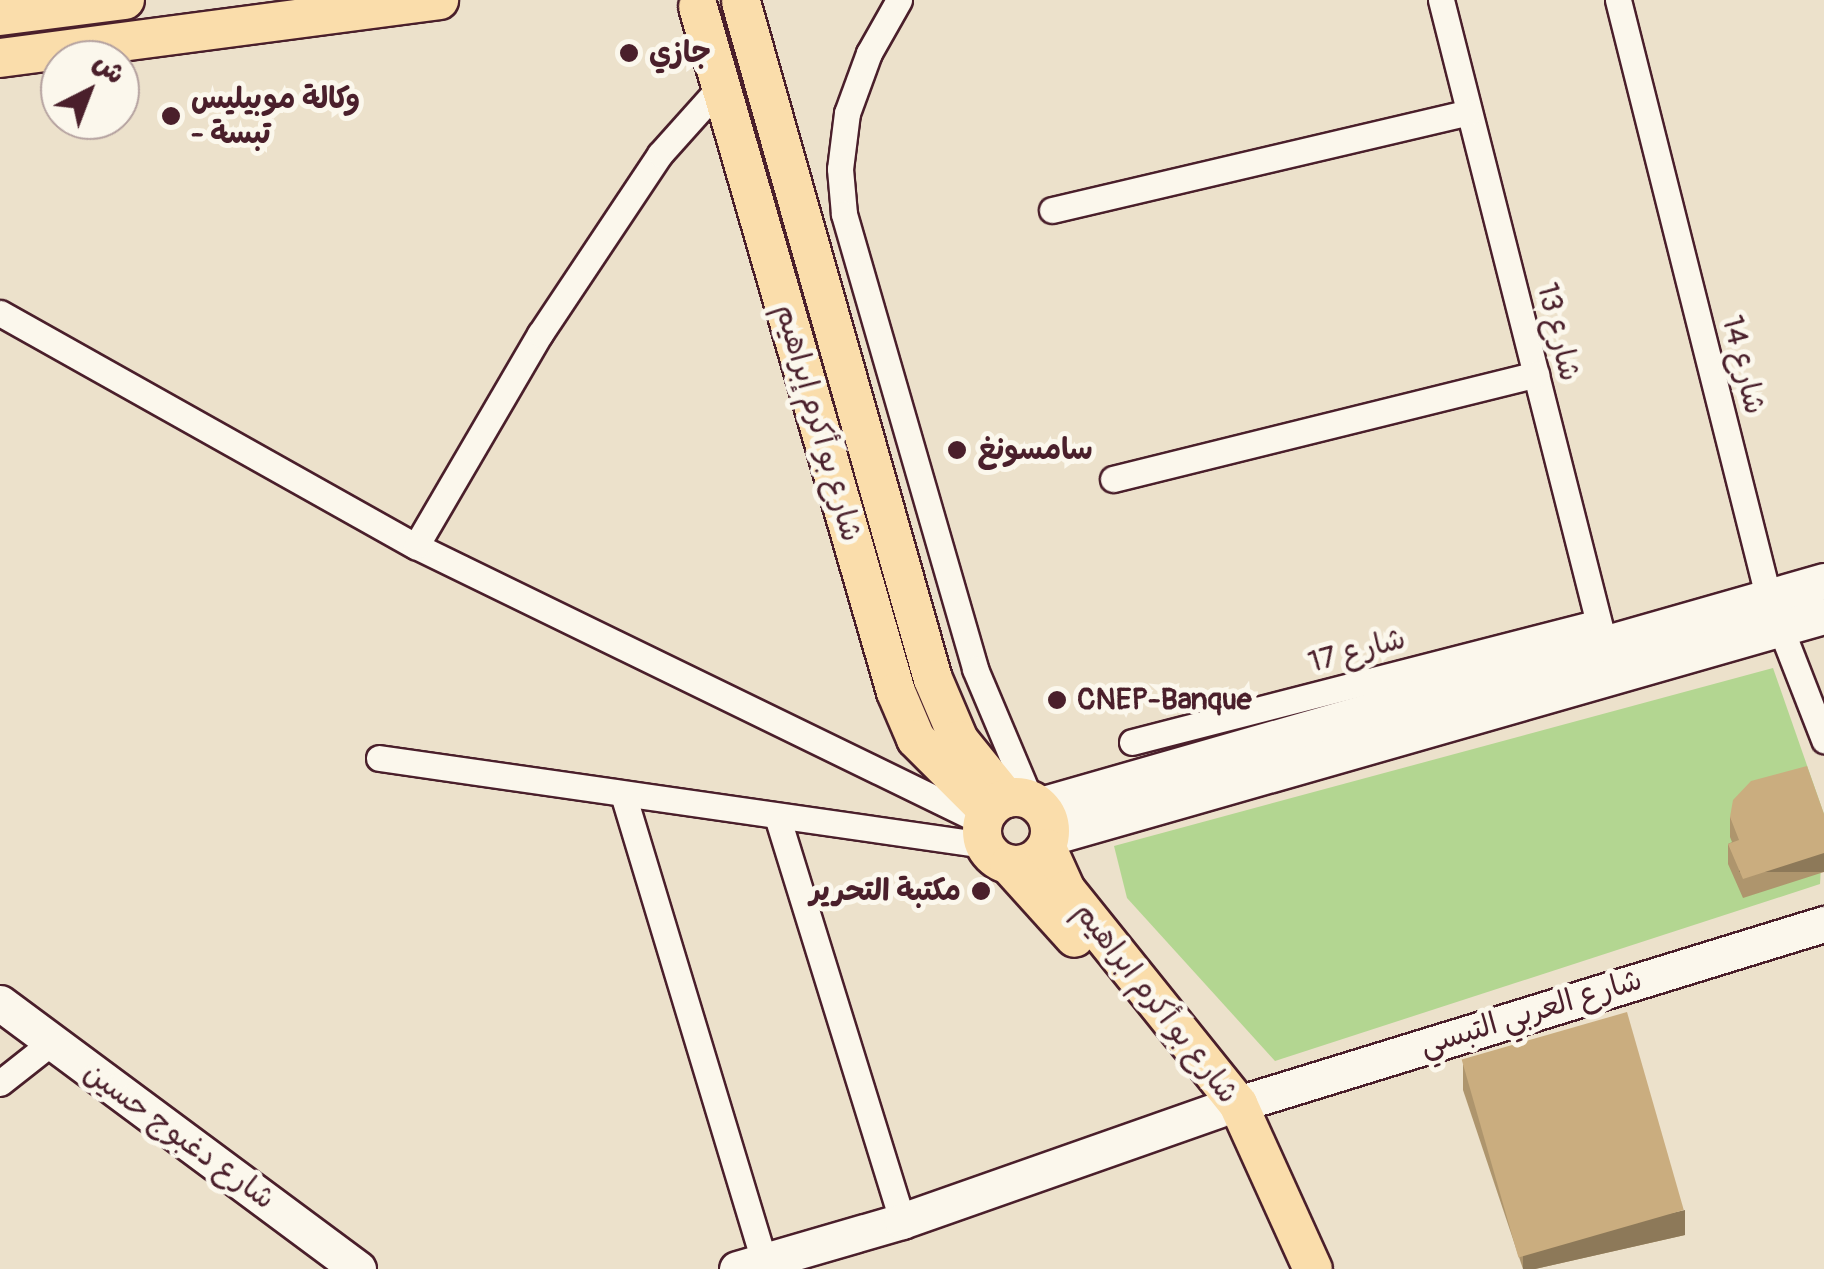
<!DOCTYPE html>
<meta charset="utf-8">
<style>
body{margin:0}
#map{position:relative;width:1824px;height:1269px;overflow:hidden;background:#ece1cb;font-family:Pangolin,"Playpen Sans Arabic",sans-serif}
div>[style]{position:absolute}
.green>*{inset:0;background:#b3d691}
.roads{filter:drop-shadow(2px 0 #4a1f2b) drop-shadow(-2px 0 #4a1f2b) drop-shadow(0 2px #4a1f2b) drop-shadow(0 -2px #4a1f2b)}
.street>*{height:25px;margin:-12.5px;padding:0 12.5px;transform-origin:12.5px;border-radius:12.5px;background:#fbf7ec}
.secondary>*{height:35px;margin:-17.5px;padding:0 17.5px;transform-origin:17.5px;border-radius:17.5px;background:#fbf7ec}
.primary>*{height:38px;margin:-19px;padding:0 19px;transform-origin:19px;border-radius:19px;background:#faddab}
.primary>.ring{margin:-19px;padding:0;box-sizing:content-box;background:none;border:38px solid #faddab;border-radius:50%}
.wall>*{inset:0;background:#ae956d}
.shaded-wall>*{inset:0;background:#8d7959;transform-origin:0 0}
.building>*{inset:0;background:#caad7f;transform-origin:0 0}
.dots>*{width:28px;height:28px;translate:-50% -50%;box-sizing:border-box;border:5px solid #fbf7ec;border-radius:50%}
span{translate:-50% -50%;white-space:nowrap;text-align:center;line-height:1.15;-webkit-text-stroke:10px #fbf7ec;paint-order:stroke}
.poi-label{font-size:30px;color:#4a1f2b;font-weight:700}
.left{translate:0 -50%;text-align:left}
.right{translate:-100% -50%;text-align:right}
.street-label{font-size:30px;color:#4a1f2b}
.north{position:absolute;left:40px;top:40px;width:100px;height:100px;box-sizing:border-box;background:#fbf7ec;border:2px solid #b4a19f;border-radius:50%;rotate:42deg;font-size:28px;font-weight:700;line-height:40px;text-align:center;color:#4a1f2b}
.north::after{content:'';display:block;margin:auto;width:35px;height:45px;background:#4a1f2b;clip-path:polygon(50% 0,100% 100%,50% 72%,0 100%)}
</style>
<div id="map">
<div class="green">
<i style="clip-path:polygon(1773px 668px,1824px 814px,1820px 884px,1275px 1061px,1127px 898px,1114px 846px)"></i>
</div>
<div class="roads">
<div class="street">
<i style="left:899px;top:0;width:61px;rotate:119.5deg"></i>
<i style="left:869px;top:53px;width:64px;rotate:110.1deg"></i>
<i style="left:847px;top:113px;width:56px;rotate:97.1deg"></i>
<i style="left:840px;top:169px;width:45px;rotate:84.9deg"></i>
<i style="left:844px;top:214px;width:473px;rotate:73.9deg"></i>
<i style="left:975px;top:669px;width:141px;rotate:67.1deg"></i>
<i style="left:1441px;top:0;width:680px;rotate:75.78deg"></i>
<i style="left:1618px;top:0;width:615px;rotate:75.87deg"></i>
<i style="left:1768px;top:596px;width:155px;rotate:68.7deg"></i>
<i style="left:1052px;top:210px;width:428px;rotate:-13.2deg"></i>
<i style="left:0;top:313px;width:477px;rotate:29.3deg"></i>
<i style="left:416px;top:546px;width:631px;rotate:25.96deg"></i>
<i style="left:1113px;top:479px;width:436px;rotate:-13.9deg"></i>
<i style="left:416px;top:546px;width:246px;rotate:-59.7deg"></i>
<i style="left:540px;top:334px;width:216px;rotate:-56.3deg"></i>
<i style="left:660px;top:154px;width:91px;rotate:-48.1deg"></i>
<i style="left:1132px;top:742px;width:481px;rotate:-14.4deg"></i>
<i style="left:379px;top:758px;width:611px;rotate:8.18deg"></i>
<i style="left:623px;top:794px;width:488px;rotate:73.2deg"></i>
<i style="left:777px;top:816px;width:424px;rotate:72.8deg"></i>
<i style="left:0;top:1083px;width:66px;rotate:-38.3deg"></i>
</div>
<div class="secondary">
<i style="left:1040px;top:805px;width:815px;rotate:-15.95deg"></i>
<i style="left:1051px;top:837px;width:804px;rotate:-15.96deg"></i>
<i style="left:0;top:1003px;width:446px;rotate:36.6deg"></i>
<i style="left:1238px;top:1104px;width:613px;rotate:-17.08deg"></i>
<i style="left:737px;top:1269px;width:172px;rotate:-16.2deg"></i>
<i style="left:902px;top:1221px;width:335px;rotate:-19.4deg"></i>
</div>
<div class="primary">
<i style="left:741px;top:2px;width:704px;rotate:74.17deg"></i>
<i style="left:933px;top:679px;width:66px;rotate:66.9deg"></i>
<i style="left:959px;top:740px;width:75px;rotate:51deg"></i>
<i style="left:698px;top:7px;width:713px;rotate:73.88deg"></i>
<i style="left:896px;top:692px;width:51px;rotate:66.9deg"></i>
<i style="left:916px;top:739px;width:102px;rotate:45deg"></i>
<i style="left:0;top:16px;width:126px;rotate:-7.3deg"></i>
<i style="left:0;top:58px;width:443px;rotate:-7.5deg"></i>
<i class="ring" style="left:982px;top:797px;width:30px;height:30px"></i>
<i style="left:1047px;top:848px;width:46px;rotate:65.7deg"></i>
<i style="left:1066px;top:890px;width:275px;rotate:51.2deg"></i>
<i style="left:1238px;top:1104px;width:181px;rotate:65.6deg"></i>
<i style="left:1009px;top:865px;width:98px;rotate:47.9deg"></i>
</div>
</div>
<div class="wall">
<i style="clip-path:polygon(1824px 814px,1824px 872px,1743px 898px,1728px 864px,1728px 844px,1732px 842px,1730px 837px,1730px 817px)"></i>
<i style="clip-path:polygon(1463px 1064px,1685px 1235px,1535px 1269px,1523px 1269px,1463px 1090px)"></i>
</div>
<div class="shaded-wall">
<i style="left:1824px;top:853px;width:19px;height:85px;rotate:90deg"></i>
<i style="clip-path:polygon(1685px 1210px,1685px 1235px,1535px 1269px,1523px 1269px,1523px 1246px)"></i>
</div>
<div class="building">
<i style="clip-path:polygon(1807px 766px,1824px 814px,1824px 853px,1743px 879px,1728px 844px,1739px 840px,1730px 817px,1733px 800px,1751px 781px)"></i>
<i style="left:1627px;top:1012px;width:206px;height:172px;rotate:74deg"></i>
</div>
<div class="dots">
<i style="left:629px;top:53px;background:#4a1f2b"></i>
<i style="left:171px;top:116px;background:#4a1f2b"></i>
<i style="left:957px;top:450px;background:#4a1f2b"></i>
<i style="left:1057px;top:700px;background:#4a1f2b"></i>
<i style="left:981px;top:891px;background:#4a1f2b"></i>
</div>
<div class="poi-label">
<span class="left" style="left:649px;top:53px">جازي</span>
<span class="left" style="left:191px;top:116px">وكالة موبيليس<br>- تبسة</span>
<span class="left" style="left:977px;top:450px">سامسونغ</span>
<span class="left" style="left:1077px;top:700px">CNEP-Banque</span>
<span class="right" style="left:961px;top:891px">مكتبة التحرير</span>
</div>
<div class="street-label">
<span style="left:1558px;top:332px;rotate:76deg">شارع 13</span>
<span style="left:1743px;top:365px;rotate:76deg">شارع 14</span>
<span style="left:818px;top:423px;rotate:74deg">شارع بو أكرم إبراهيم</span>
<span style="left:1357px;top:651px;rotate:-15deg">شارع 17</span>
<span style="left:1156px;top:1003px;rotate:52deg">شارع بو أكرم ابراهيم</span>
<span style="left:1531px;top:1013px;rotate:-17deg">شارع العربي التبسي</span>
<span style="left:179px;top:1136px;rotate:36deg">شارع دغبوج حسين</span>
</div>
<div class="north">ش</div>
</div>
